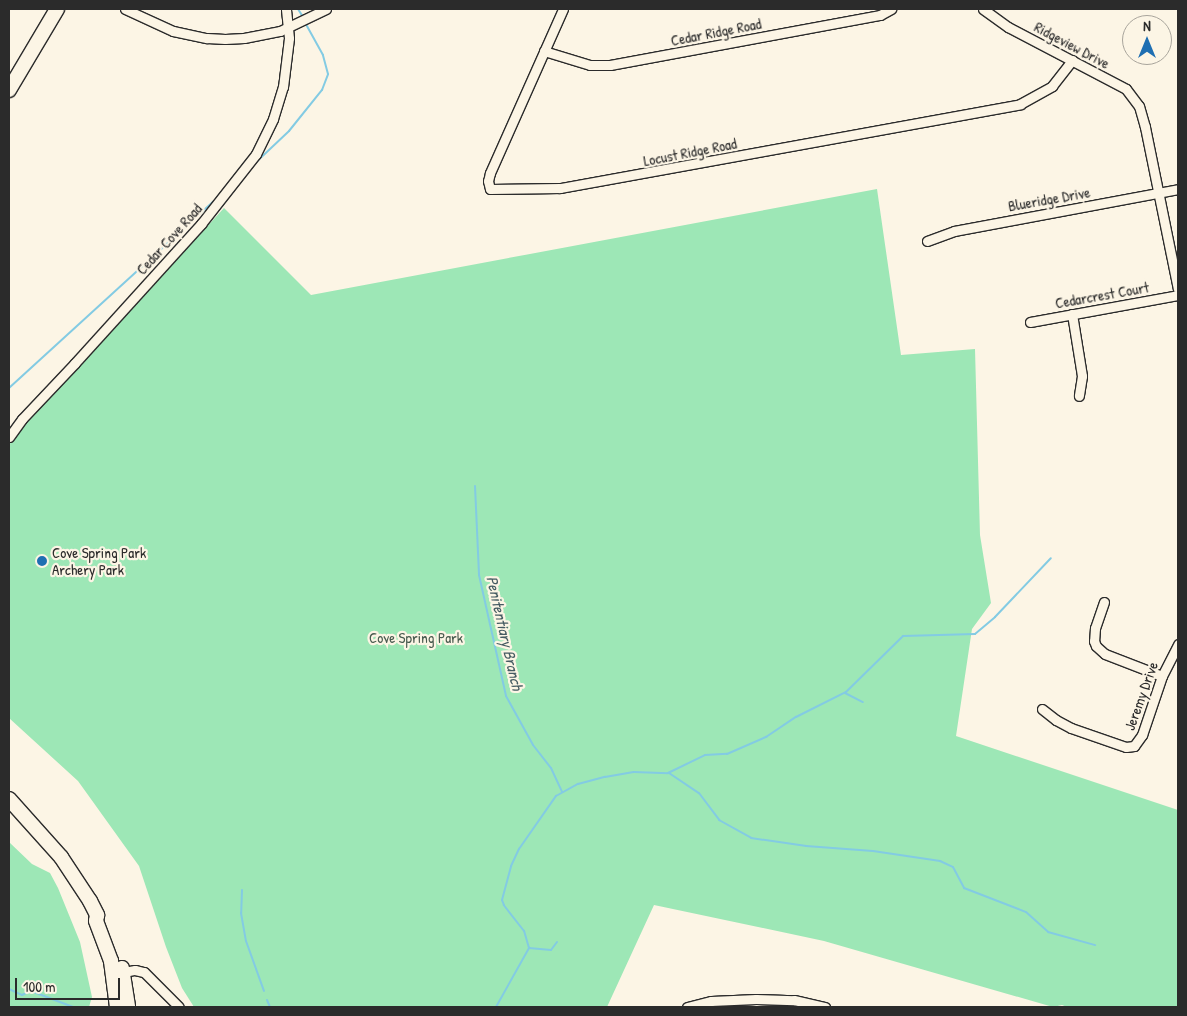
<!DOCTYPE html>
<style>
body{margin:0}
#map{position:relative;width:1187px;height:1016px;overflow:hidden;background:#fcf5e5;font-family:"Patrick Hand",sans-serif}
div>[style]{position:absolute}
.green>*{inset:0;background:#9de7b6}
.stream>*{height:2px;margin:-1px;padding:0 1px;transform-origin:1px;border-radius:1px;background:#83cbe3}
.roads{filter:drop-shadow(1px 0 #2b2b2b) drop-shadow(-1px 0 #2b2b2b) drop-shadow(0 1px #2b2b2b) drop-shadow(0 -1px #2b2b2b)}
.minor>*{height:9px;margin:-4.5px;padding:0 4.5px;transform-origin:4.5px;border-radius:4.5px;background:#fcf5e5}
.highway>*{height:14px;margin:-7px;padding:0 7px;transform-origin:7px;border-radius:7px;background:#fcf5e5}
.dots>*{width:14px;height:14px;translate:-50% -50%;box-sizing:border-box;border:2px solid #fcf5e5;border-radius:50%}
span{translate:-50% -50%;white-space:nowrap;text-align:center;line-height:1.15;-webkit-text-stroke:4.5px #fcf5e5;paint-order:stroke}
.street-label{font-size:15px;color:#2b2b2b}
.poi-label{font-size:15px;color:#2b2b2b}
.left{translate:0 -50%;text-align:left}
.park-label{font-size:15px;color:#485a4e}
.water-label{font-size:16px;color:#455b62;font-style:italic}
.frame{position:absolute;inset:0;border:10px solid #2b2b2b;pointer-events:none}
.north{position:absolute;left:1122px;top:15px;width:50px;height:50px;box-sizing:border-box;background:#fcf5e5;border:1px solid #a8a49b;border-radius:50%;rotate:0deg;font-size:14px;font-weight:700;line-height:20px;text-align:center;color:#2b2b2b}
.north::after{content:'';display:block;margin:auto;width:18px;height:22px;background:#1f6fb2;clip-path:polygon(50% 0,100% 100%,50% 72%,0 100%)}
.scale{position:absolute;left:15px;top:978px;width:105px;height:22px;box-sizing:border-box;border:2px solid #2b2b2b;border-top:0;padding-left:6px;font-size:15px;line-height:18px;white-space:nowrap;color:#2b2b2b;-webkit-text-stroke:4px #fcf5e5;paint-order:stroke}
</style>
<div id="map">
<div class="green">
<i style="clip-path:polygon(877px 189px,901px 355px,975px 349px,980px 535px,991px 603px,972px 629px,956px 736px,1178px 810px,1178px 1007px,1067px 1007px,1062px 1005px,1053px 1007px,824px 941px,654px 905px,607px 1007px,194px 1007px,182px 988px,166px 947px,139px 866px,78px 781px,9px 718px,9px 430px,32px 417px,224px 208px,311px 295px)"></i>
<i style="clip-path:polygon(9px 842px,32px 864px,50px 873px,58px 888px,80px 942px,92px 997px,89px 1007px,9px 1007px)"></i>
</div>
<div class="stream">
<i style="left:298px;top:9px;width:9px;rotate:58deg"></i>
<i style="left:252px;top:166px;width:51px;rotate:-43.4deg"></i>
<i style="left:289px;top:131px;width:53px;rotate:-51.2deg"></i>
<i style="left:322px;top:90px;width:17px;rotate:-69deg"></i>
<i style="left:328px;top:74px;width:20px;rotate:-105deg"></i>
<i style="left:323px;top:55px;width:38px;rotate:-119deg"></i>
<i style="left:9px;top:388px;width:277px;rotate:-42.4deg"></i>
<i style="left:475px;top:486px;width:89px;rotate:87.4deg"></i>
<i style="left:479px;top:575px;width:124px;rotate:77.4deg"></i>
<i style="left:506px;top:696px;width:56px;rotate:61.1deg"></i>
<i style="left:533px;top:745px;width:29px;rotate:52deg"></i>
<i style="left:551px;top:768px;width:26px;rotate:65deg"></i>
<i style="left:845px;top:693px;width:20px;rotate:27deg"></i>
<i style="left:669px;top:773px;width:36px;rotate:34deg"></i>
<i style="left:699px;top:793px;width:34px;rotate:53deg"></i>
<i style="left:719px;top:820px;width:37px;rotate:29deg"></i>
<i style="left:751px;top:838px;width:56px;rotate:8.3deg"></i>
<i style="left:806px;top:846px;width:67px;rotate:4.3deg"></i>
<i style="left:873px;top:851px;width:68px;rotate:8.5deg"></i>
<i style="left:940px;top:861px;width:14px;rotate:25deg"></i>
<i style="left:953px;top:867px;width:24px;rotate:62deg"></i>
<i style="left:964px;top:888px;width:66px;rotate:21.2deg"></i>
<i style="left:1026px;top:912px;width:30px;rotate:42deg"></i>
<i style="left:1048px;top:932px;width:49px;rotate:15.5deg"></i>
<i style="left:242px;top:890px;width:23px;rotate:92deg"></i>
<i style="left:241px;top:913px;width:28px;rotate:80deg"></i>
<i style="left:246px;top:941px;width:53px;rotate:70.2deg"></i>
<i style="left:529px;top:948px;width:22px;rotate:5deg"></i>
<i style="left:551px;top:950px;width:10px;rotate:-53deg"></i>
<i style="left:9px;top:989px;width:14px;rotate:25deg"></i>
<i style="left:22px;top:995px;width:10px;rotate:-24deg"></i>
<i style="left:31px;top:991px;width:45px;rotate:20.9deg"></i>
<i style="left:267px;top:1000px;width:8px;rotate:67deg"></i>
<i style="left:496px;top:1007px;width:68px;rotate:-60.8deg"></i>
<i style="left:529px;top:948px;width:18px;rotate:-106deg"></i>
<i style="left:524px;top:931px;width:33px;rotate:-128deg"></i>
<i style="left:504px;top:905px;width:5px;rotate:-112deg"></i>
<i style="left:502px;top:900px;width:35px;rotate:-75deg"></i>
<i style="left:511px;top:866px;width:19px;rotate:-65deg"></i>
<i style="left:519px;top:849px;width:65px;rotate:-55.1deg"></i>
<i style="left:556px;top:796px;width:25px;rotate:-29deg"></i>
<i style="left:578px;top:784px;width:28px;rotate:-15deg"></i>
<i style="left:605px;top:777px;width:29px;rotate:-10deg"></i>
<i style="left:634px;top:772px;width:34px;rotate:2deg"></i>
<i style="left:668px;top:773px;width:41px;rotate:-25.9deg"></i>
<i style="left:705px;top:755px;width:22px;rotate:-3deg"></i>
<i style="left:727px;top:754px;width:43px;rotate:-23.6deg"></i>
<i style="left:766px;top:737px;width:36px;rotate:-34deg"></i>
<i style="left:796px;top:717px;width:56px;rotate:-26.6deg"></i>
<i style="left:846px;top:692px;width:80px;rotate:-44.5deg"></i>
<i style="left:903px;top:636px;width:72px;rotate:-1.6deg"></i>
<i style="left:975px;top:634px;width:26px;rotate:-40deg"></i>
<i style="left:995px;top:617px;width:81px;rotate:-46.5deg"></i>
</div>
<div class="roads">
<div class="minor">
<i style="left:125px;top:9px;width:53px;rotate:24.6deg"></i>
<i style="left:173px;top:31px;width:35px;rotate:12deg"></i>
<i style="left:207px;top:38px;width:18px;rotate:3deg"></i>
<i style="left:225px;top:39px;width:19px;rotate:-3deg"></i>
<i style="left:244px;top:38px;width:37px;rotate:-11deg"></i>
<i style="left:280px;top:31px;width:51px;rotate:-25.6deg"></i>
<i style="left:563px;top:9px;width:180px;rotate:114deg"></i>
<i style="left:490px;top:173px;width:8px;rotate:104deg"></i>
<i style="left:488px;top:181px;width:8px;rotate:76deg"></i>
<i style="left:490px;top:189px;width:70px;rotate:-0.8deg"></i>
<i style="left:560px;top:188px;width:468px;rotate:-10.3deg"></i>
<i style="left:1020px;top:104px;width:37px;rotate:-29deg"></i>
<i style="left:1052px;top:86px;width:33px;rotate:-52deg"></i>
<i style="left:983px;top:9px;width:31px;rotate:36deg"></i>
<i style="left:1008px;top:27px;width:133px;rotate:27.7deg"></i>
<i style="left:1126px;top:89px;width:21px;rotate:53deg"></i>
<i style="left:1139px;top:106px;width:22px;rotate:74deg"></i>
<i style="left:1145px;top:127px;width:165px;rotate:78.5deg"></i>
<i style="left:544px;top:51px;width:48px;rotate:16.9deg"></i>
<i style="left:590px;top:65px;width:20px"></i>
<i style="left:610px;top:65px;width:275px;rotate:-10.5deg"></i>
<i style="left:880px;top:15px;width:13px;rotate:-29deg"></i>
<i style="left:927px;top:241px;width:29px;rotate:-20deg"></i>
<i style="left:954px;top:231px;width:228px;rotate:-10.6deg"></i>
<i style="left:1072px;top:314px;width:63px;rotate:80.8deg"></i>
<i style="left:1082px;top:376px;width:20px;rotate:99deg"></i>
<i style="left:1030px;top:322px;width:150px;rotate:-10.3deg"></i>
<i style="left:9px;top:437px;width:22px;rotate:-54deg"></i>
<i style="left:22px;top:419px;width:77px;rotate:-46.6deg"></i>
<i style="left:75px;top:363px;width:188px;rotate:-47.8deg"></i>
<i style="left:201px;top:224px;width:89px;rotate:-51.8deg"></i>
<i style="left:256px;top:154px;width:39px;rotate:-64deg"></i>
<i style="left:273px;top:119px;width:34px;rotate:-73deg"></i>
<i style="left:283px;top:87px;width:49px;rotate:-83deg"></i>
<i style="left:289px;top:38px;width:29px;rotate:-96deg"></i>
<i style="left:1104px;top:602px;width:28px;rotate:109deg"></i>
<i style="left:1095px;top:628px;width:13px;rotate:94deg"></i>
<i style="left:1094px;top:641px;width:5px;rotate:68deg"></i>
<i style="left:1096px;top:646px;width:12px;rotate:42deg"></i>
<i style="left:1105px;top:654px;width:61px;rotate:21.1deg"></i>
<i style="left:1042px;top:709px;width:18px;rotate:38deg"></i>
<i style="left:1056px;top:720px;width:17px;rotate:28deg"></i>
<i style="left:1071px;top:728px;width:58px;rotate:19.1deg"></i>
<i style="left:1126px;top:747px;width:8px;rotate:-7deg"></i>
<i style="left:1134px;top:746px;width:14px;rotate:-54deg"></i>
<i style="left:1142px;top:735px;width:62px;rotate:-71.3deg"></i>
<i style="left:1162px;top:676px;width:36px;rotate:-63deg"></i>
<i style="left:119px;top:973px;width:16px;rotate:-11deg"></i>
<i style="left:135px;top:970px;width:9px;rotate:13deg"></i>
<i style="left:144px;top:972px;width:49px;rotate:45deg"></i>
<i style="left:687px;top:1007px;width:25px;rotate:-14deg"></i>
<i style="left:711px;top:1001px;width:45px;rotate:-2.5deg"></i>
<i style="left:756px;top:999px;width:38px;rotate:2deg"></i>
<i style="left:794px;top:1000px;width:32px;rotate:13deg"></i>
</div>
<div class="highway">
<i style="left:9px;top:90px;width:94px;rotate:-59.3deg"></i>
<i style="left:9px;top:799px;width:78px;rotate:48.1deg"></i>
<i style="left:61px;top:857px;width:53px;rotate:56.6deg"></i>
<i style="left:90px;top:901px;width:16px;rotate:63deg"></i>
<i style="left:97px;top:915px;width:6px;rotate:99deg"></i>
<i style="left:96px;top:921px;width:43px;rotate:69.4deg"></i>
<i style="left:111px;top:961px;width:46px;rotate:82.6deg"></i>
<i style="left:122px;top:968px;width:39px;rotate:81deg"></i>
</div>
</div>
<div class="dots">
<i style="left:42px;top:561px;background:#1f6fb2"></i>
</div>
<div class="street-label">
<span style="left:716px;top:32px;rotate:-11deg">Cedar Ridge Road</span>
<span style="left:1072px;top:45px;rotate:28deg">Ridgeview Drive</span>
<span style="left:690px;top:152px;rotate:-11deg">Locust Ridge Road</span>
<span style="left:1049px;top:199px;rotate:-10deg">Blueridge Drive</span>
<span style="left:169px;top:239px;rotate:-48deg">Cedar Cove Road</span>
<span style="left:1102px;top:295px;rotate:-10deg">Cedarcrest Court</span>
<span style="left:1141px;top:696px;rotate:-70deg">Jeremy Drive</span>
</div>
<div class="poi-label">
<span class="left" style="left:52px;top:561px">Cove Spring Park<br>Archery Park</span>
</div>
<div class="park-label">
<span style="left:416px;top:638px">Cove Spring Park</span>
</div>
<div class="water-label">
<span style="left:505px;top:633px;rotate:77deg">Penitentiary Branch</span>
</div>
<div class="frame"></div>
<div class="north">N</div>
<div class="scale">100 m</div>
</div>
